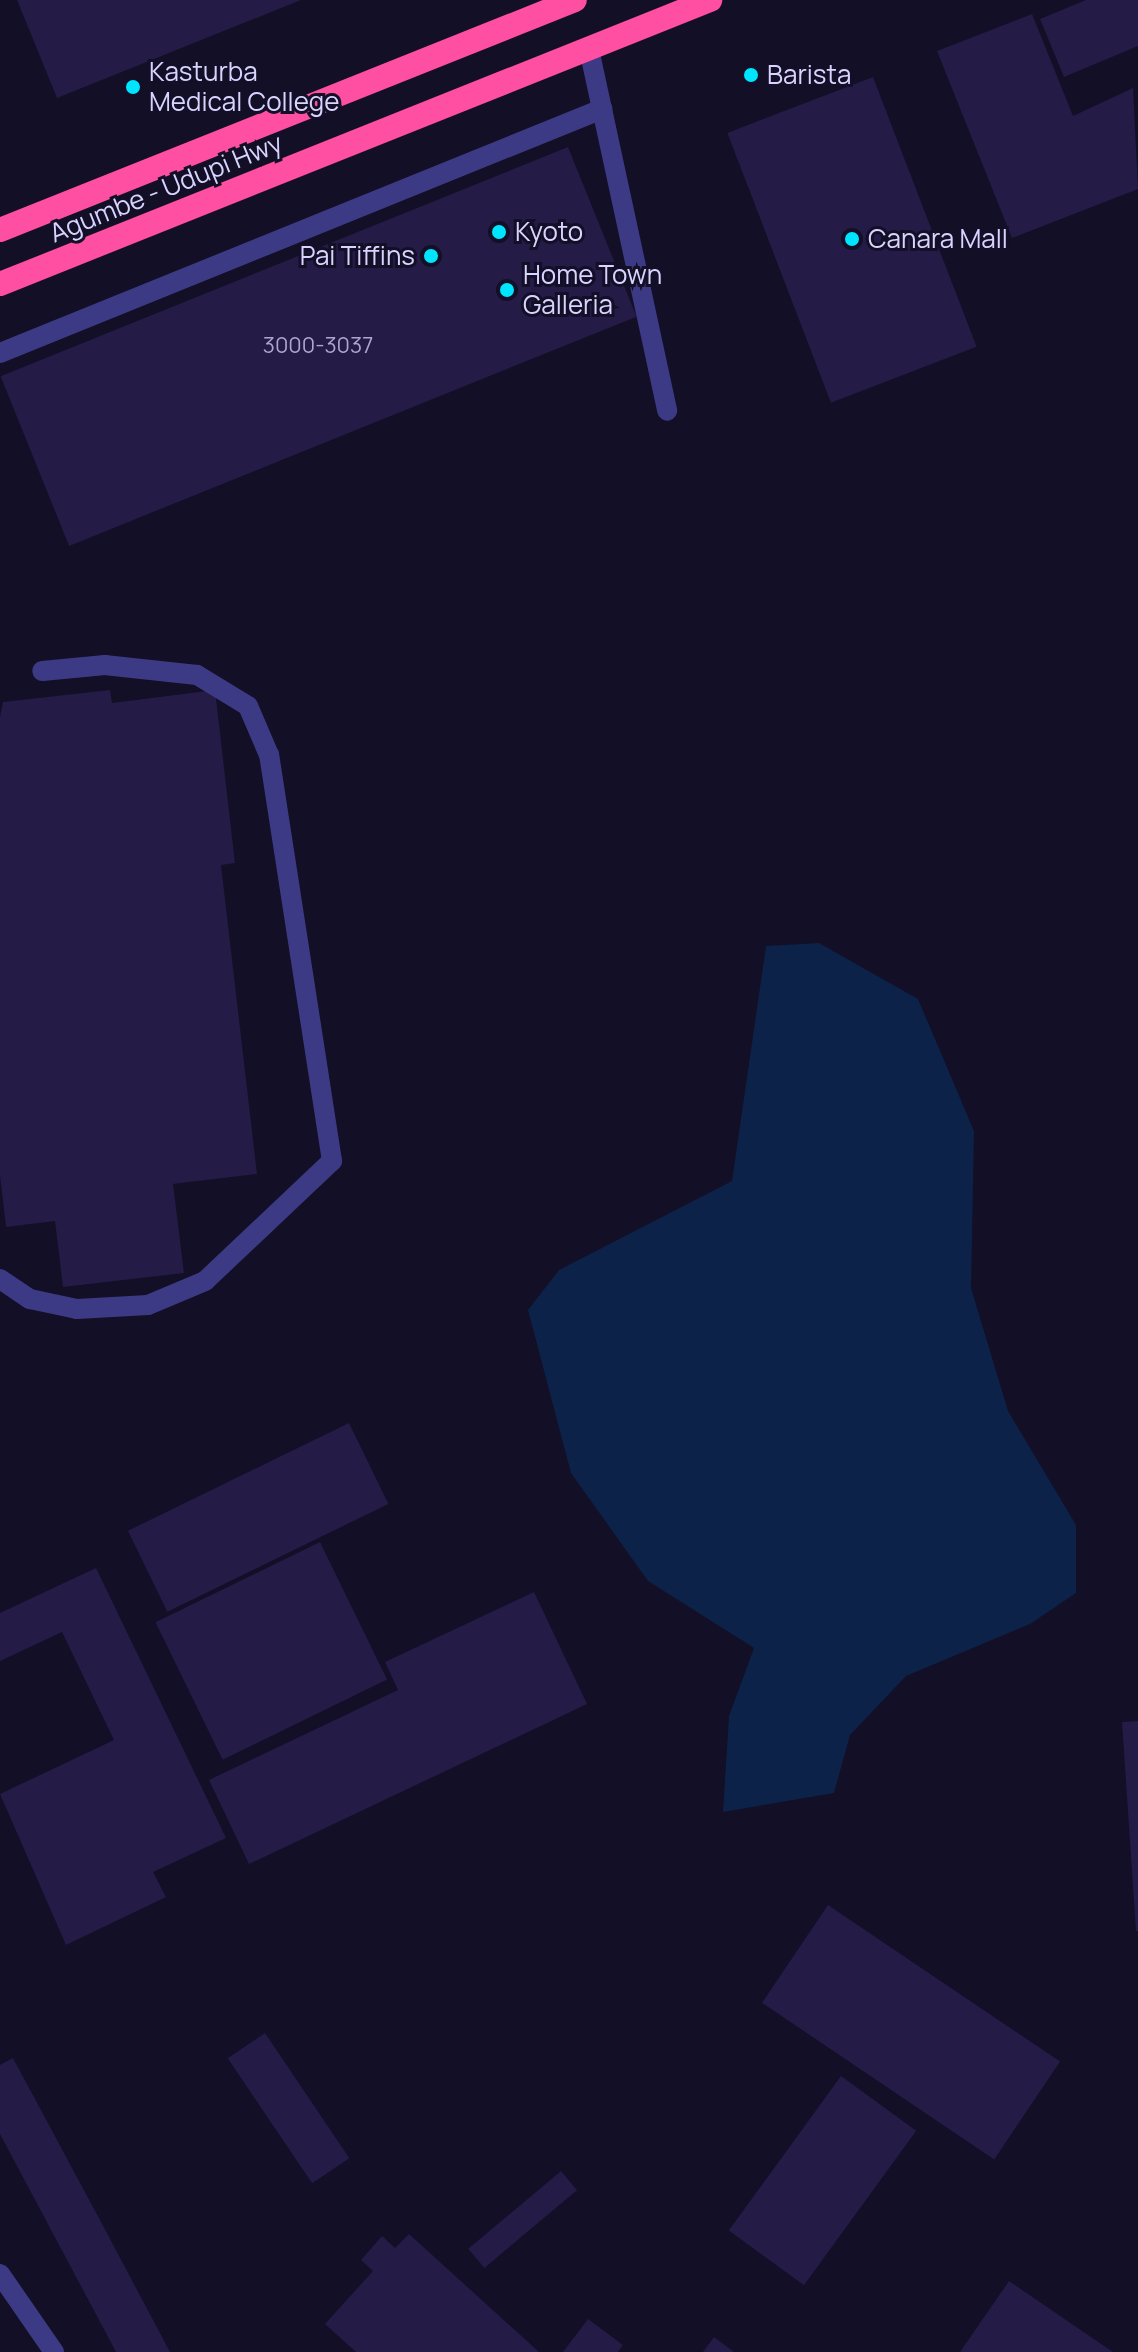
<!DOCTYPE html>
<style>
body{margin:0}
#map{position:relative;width:1138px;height:2352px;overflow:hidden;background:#130f26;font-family:Manrope,sans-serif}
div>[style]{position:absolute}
.water>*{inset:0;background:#0c2248}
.building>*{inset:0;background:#241b47;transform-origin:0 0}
.minor>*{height:20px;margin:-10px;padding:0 10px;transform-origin:10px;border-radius:10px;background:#3d3a85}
.highway>*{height:24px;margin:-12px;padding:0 12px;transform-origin:12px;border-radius:12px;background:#ff4fa3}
.dots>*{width:22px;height:22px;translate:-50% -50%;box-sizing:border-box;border:4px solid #130f26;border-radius:50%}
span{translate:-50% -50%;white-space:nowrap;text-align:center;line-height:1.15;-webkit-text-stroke:6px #130f26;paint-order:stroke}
.number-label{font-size:22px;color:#aca6d1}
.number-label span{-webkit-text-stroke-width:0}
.poi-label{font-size:26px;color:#d9d4ff}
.left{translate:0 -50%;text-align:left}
.right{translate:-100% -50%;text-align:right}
.street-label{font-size:26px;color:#d9d4ff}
</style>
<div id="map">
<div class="water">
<i style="clip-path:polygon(819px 943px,918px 999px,974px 1131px,971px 1288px,1008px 1411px,1076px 1525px,1076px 1593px,1030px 1624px,906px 1676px,850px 1735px,834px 1793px,723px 1812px,729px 1716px,754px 1648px,648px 1581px,571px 1473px,528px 1310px,559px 1270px,732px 1181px,766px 946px)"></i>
</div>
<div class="building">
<i style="clip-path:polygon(17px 0,301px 0,57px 98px)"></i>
<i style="clip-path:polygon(1086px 0,1138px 0,1138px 46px,1064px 77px,1040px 19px)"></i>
<i style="clip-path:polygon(1032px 14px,1073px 116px,1133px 88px,1138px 189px,1012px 238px,937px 51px)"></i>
<i style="left:873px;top:77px;width:289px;height:156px;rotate:69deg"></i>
<i style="left:568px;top:147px;width:183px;height:612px;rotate:68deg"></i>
<i style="clip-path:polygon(110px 690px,112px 703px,215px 690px,235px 863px,221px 865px,257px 1174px,173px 1184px,184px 1273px,63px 1287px,55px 1221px,6px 1227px,0 1175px,0 717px,3px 702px)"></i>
<i style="left:349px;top:1423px;width:90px;height:246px;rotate:64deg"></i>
<i style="left:320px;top:1542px;width:153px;height:183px;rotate:64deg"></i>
<i style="clip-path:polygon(96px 1568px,226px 1838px,153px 1872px,166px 1897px,66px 1945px,0 1794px,114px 1740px,62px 1632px,0 1661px,0 1613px)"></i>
<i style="clip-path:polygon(534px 1592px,587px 1704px,249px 1864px,209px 1780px,398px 1690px,385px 1662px)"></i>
<i style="clip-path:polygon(1138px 1721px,1138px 1931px,1136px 1931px,1122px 1722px)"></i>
<i style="left:828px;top:1905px;width:280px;height:118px;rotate:34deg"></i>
<i style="left:265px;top:2033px;width:151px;height:45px;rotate:56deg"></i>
<i style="clip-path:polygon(13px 2058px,100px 2220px,170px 2352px,116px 2352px,0 2134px,0 2065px)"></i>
<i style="left:841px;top:2076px;width:93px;height:191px;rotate:36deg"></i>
<i style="left:561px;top:2171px;width:25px;height:121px;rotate:50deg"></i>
<i style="clip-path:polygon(409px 2234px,539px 2352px,356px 2352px,325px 2324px,373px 2271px,361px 2260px,382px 2236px,395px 2248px)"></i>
<i style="clip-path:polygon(1009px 2281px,1113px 2352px,960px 2352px)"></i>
<i style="clip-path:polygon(588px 2319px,623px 2345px,618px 2352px,563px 2352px)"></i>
<i style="clip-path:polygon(714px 2337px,734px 2352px,703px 2352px)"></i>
</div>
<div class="minor">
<i style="left:589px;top:49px;width:370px;rotate:77.8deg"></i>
<i style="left:0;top:353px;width:650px;rotate:-22.06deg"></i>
<i style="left:0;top:1279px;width:36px;rotate:34deg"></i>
<i style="left:30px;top:1299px;width:48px;rotate:12deg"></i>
<i style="left:77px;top:1309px;width:71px;rotate:-3.2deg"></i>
<i style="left:148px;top:1305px;width:62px;rotate:-22.8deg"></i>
<i style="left:205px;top:1281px;width:175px;rotate:-43.4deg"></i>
<i style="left:332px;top:1161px;width:411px;rotate:-98.8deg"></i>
<i style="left:269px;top:755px;width:53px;rotate:-113.2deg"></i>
<i style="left:248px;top:706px;width:60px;rotate:-148.7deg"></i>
<i style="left:197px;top:675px;width:93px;rotate:-173.8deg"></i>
<i style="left:105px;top:665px;width:63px;rotate:174.6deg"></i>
<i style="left:0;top:2274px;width:95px;rotate:55.3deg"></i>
</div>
<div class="highway">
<i style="left:0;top:230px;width:619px;rotate:-21.8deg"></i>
<i style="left:0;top:284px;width:765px;rotate:-21.8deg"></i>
</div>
<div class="dots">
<i style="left:751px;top:75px;background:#00e5ff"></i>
<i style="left:133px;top:87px;background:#00e5ff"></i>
<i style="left:499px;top:232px;background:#00e5ff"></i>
<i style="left:852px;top:239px;background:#00e5ff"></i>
<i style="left:431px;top:256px;background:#00e5ff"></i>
<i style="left:507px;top:290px;background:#00e5ff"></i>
</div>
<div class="number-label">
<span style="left:318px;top:346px">3000-3037</span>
</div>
<div class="poi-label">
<span class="left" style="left:149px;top:87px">Kasturba<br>Medical College</span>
<span class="left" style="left:767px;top:75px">Barista</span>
<span class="left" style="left:515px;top:232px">Kyoto</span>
<span class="left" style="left:868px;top:239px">Canara Mall</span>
<span class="right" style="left:415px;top:256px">Pai Tiffins</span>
<span class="left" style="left:523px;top:290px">Home Town<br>Galleria</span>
</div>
<div class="street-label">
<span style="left:166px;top:188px;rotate:-22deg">Agumbe - Udupi Hwy</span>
</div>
</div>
